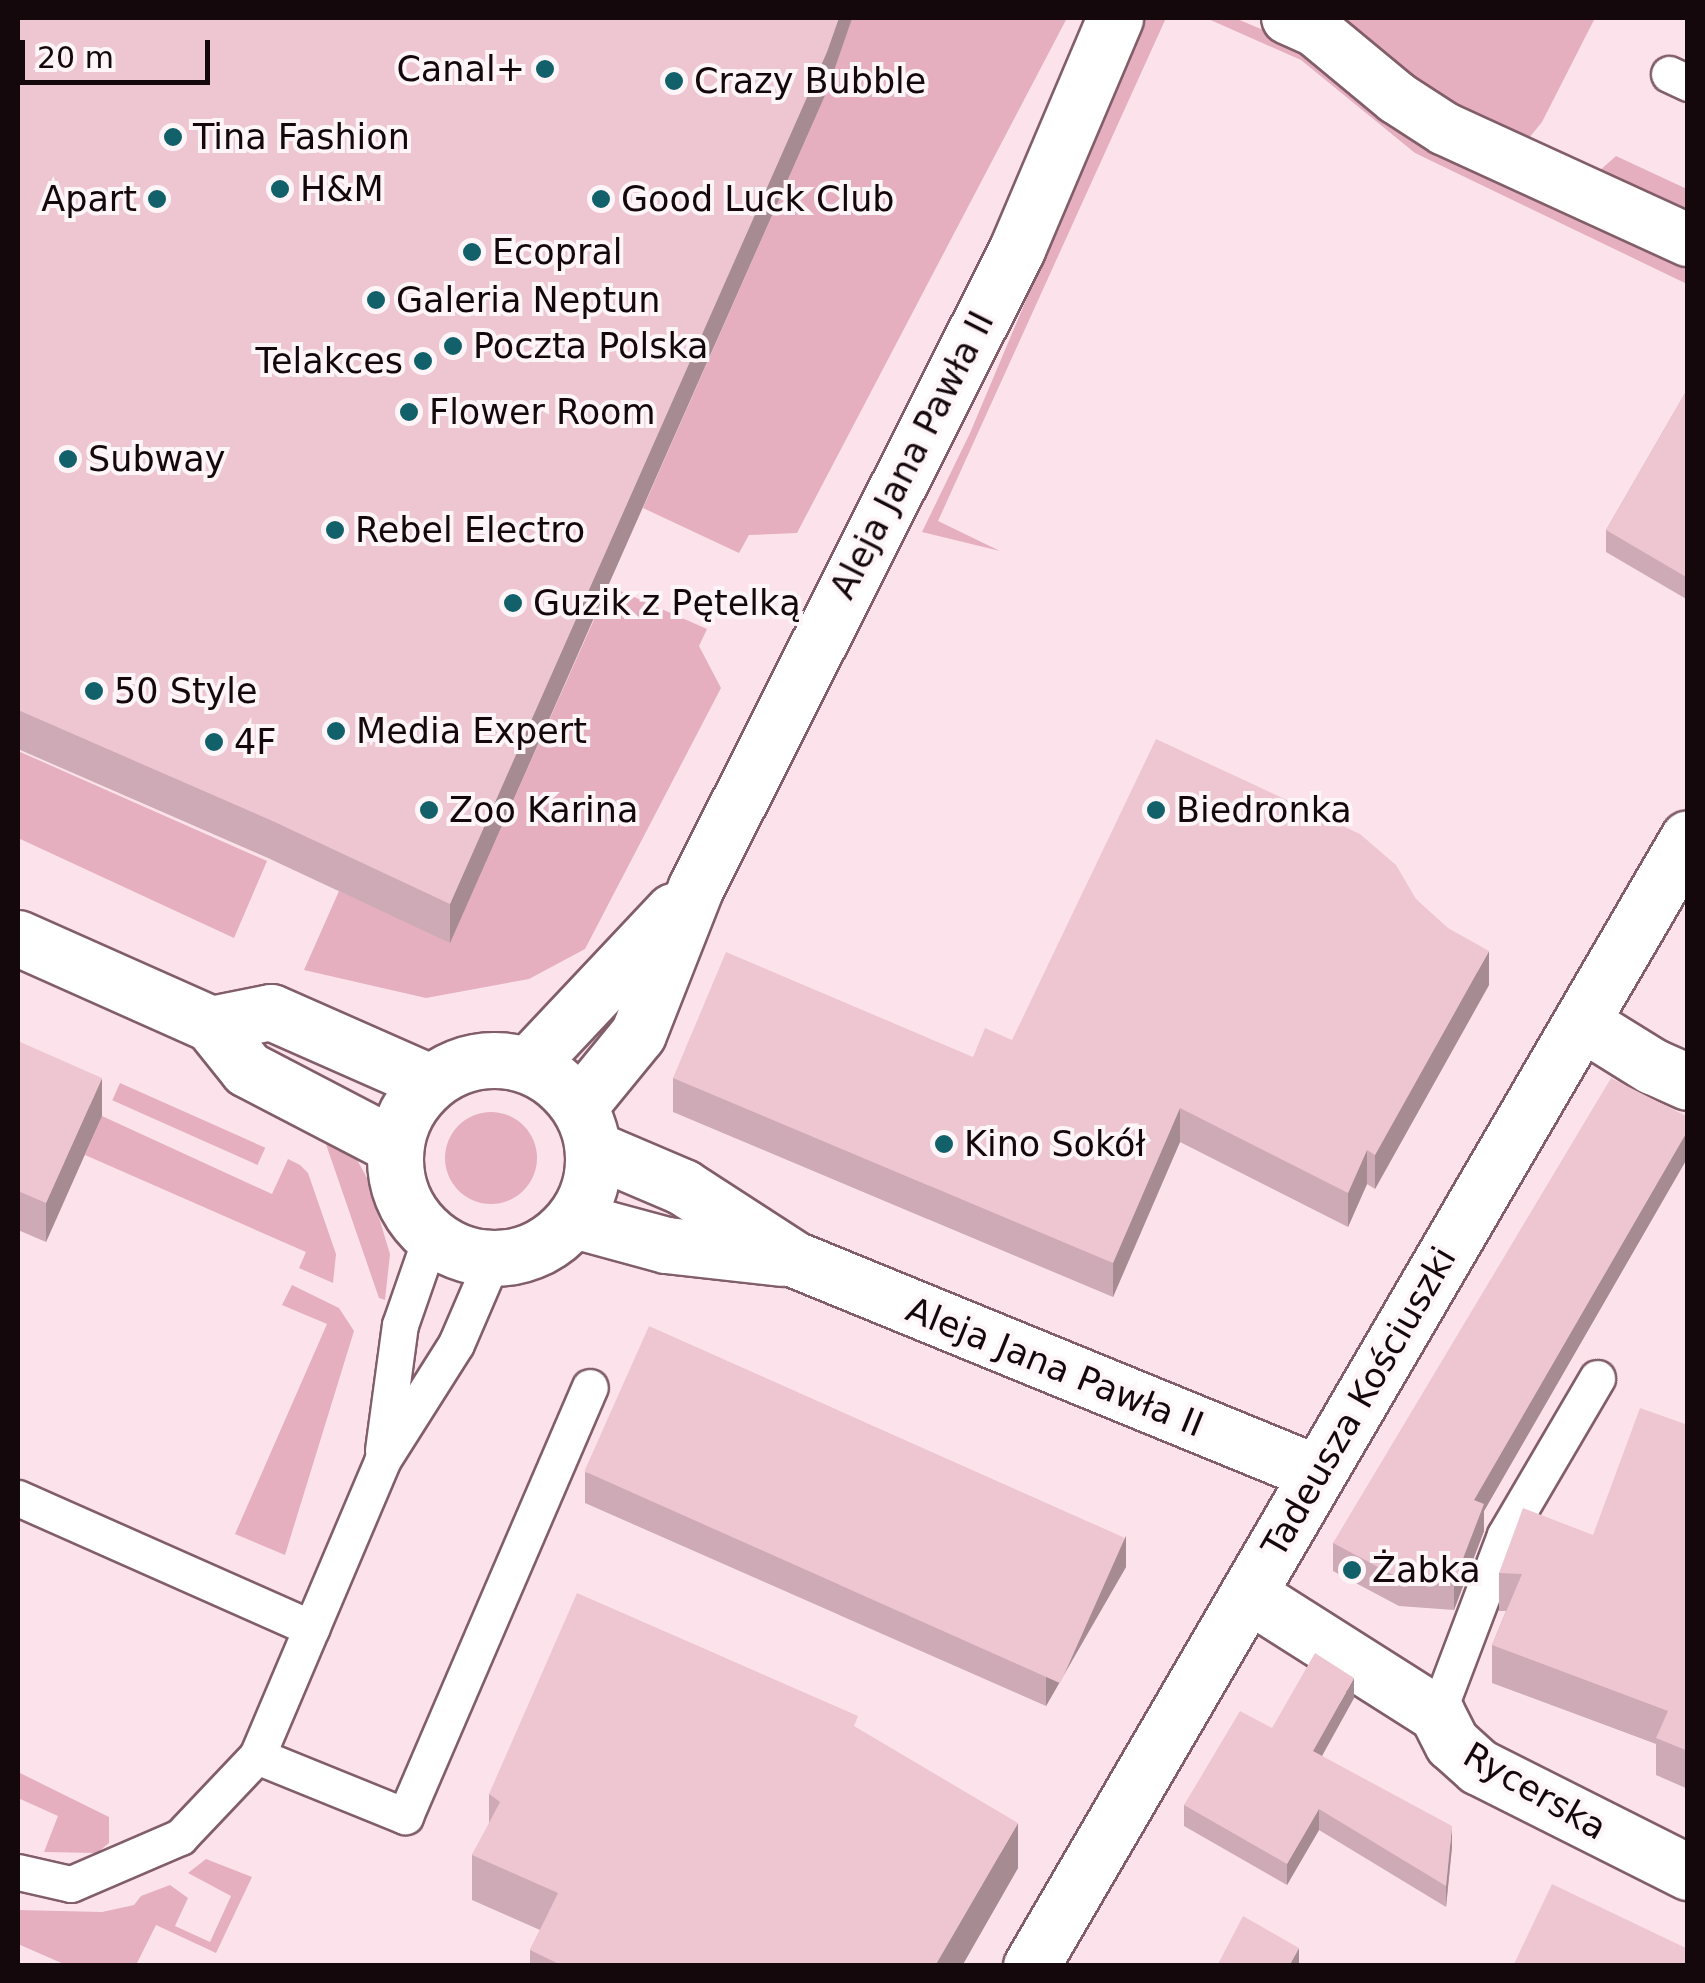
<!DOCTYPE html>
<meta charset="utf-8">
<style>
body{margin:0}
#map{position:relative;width:1705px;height:1983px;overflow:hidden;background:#fce3eb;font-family:"DejaVu Sans",sans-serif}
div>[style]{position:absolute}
.green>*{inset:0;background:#e5afc0;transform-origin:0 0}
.round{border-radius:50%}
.roads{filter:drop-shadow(2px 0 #815e69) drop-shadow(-2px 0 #815e69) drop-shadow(0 2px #815e69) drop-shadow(0 -2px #815e69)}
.service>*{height:35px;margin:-17.5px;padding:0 17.5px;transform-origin:17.5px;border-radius:17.5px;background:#fff}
.pedestrian>*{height:52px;margin:-26px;padding:0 26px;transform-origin:26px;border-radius:26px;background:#fff}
.minor>*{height:55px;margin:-27.5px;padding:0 27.5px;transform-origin:27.5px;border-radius:27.5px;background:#fff}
.tertiary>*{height:55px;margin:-27.5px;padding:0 27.5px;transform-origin:27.5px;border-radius:27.5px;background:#fff}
.tertiary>.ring{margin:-27.5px;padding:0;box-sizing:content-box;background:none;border:55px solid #fff;border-radius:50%}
.wall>*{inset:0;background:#cdaab5}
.shaded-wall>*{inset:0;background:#a78b93}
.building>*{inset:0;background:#eec6d2;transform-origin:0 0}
.dots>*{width:28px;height:28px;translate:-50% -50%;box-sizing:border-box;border:5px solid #fef5f8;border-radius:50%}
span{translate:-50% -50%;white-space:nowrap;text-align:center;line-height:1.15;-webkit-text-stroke:8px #fef5f8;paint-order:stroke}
.poi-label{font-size:35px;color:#15080c}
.right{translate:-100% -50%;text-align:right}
.left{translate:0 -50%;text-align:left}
.street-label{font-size:35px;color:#15080c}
.frame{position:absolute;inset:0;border:20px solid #15080c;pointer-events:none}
.scale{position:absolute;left:20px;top:40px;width:190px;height:45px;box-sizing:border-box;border:5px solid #15080c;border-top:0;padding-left:12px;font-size:30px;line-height:35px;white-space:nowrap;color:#15080c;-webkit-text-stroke:8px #fef5f8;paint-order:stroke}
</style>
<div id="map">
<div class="green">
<i style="clip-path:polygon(852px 18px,1067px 18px,797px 533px,749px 535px,739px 553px,643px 508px,827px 91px)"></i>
<i style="clip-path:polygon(1145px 18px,1166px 18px,938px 521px,1000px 551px,922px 532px,970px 433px)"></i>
<i style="clip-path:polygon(1206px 18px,1235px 18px,1282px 38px,1425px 145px,1683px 266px,1687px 269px,1687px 284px,1415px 153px,1301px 60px)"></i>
<i style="clip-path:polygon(1340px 18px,1595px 18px,1542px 122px,1529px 138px,1453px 107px)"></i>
<i style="clip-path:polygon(1616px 156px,1687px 189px,1687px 214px,1598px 172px)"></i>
<i style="clip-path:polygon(609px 586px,707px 629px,699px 646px,721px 688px,585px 949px,529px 979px,426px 998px,304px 970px,339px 891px,450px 942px)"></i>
<i style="clip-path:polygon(18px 751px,267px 861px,234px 938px,18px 838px)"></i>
<i style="left:120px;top:1083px;width:159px;height:19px;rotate:24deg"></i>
<i class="round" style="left:445px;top:1112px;width:92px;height:92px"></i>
<i style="clip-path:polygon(102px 1116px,272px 1194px,288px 1159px,300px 1165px,308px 1173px,336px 1254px,333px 1283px,299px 1268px,306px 1252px,85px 1155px)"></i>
<i style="clip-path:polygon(318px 1121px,350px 1147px,367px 1178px,390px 1254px,385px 1300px,379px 1298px)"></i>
<i style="clip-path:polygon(292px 1285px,339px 1308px,354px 1331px,285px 1555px,235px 1534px,327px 1324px,282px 1305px)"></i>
<i style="clip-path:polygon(18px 1772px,109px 1817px,109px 1843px,97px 1853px,44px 1852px,58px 1816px,18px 1798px)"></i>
<i style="clip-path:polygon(206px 1859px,252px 1877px,216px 1953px,156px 1925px,136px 1965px,66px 1965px,18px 1944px,18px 1910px,102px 1912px,134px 1905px,141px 1896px,170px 1885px,188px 1898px,175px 1926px,210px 1942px,231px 1896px,188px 1873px)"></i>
</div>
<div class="roads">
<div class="service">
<i style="left:1669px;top:74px;width:21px;rotate:25deg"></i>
<i style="left:383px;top:1450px;width:126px;rotate:-82.3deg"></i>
<i style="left:400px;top:1325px;width:94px;rotate:-70.8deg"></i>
<i style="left:18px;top:1498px;width:321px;rotate:23.9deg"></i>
<i style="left:1437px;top:1714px;width:191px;rotate:-69.2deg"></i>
<i style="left:1505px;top:1535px;width:182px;rotate:-59.6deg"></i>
<i style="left:257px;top:1756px;width:160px;rotate:22.1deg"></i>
<i style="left:405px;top:1816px;width:467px;rotate:-66.7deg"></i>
<i style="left:18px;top:1872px;width:54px;rotate:12.8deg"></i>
<i style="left:71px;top:1884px;width:119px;rotate:-23.3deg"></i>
<i style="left:180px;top:1837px;width:112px;rotate:-46.5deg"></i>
<i style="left:257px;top:1756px;width:320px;rotate:-67deg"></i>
<i style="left:382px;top:1461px;width:138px;rotate:-57.7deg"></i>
<i style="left:456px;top:1344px;width:94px;rotate:-66.7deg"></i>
</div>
<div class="pedestrian">
<i style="left:1288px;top:18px;width:30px;rotate:24deg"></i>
<i style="left:1315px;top:30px;width:107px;rotate:39.7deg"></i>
<i style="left:1397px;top:98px;width:57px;rotate:32.9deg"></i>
<i style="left:1445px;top:129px;width:267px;rotate:24.6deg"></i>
</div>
<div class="minor">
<i style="left:1581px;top:1022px;width:84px;rotate:31.8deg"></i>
<i style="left:1652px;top:1066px;width:39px;rotate:24deg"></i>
<i style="left:528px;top:1065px;width:212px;rotate:-46.7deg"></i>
<i style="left:579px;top:1106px;width:93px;rotate:-50.7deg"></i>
<i style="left:638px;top:1034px;width:158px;rotate:-68.5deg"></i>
<i style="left:696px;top:887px;width:714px;rotate:-63.29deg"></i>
<i style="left:1017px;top:249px;width:251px;rotate:-67deg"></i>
<i style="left:1248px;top:1594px;width:224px;rotate:32.4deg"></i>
<i style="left:1437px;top:1714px;width:33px;rotate:63deg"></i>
<i style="left:1452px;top:1743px;width:36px;rotate:42deg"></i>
<i style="left:1479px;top:1767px;width:234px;rotate:26.7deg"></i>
</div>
<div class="tertiary">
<i style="left:18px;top:938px;width:211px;rotate:24deg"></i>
<i style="left:211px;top:1024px;width:58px;rotate:51.3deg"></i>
<i style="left:247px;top:1069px;width:167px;rotate:27.5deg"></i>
<i style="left:211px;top:1024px;width:61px;rotate:-11.3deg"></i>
<i style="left:271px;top:1012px;width:174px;rotate:23.8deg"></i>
<i class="ring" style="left:395px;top:1060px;width:143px;height:143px"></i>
<i style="left:594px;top:1149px;width:97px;rotate:23.1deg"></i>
<i style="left:683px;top:1187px;width:132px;rotate:33deg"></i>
<i style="left:794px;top:1259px;width:565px;rotate:22.25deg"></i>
<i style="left:574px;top:1220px;width:95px;rotate:15.2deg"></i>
<i style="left:666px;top:1245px;width:116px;rotate:6.4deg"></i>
<i style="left:1031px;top:1966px;width:1305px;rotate:-59.78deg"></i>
</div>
</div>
<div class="wall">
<i style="clip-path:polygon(18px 18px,852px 20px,827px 91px,450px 943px,268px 858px,18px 749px)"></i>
<i style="clip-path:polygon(1688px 388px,1688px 600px,1606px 552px,1606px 530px)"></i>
<i style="clip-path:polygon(1416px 899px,1489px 985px,1375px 1189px,1367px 1184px,1348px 1227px,1180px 1142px,1113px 1297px,673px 1112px,673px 1078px,973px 1057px,1012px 1040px)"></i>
<i style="clip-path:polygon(18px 1041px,102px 1116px,46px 1242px,18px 1230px)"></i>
<i style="clip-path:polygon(1688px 1117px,1688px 1157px,1484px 1511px,1484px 1531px,1454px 1610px,1399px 1606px,1333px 1571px,1333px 1543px)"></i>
<i style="clip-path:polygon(1688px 1287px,1688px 1327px,1685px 1326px,1685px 1295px)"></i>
<i style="clip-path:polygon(1688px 1425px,1688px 1789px,1656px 1775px,1656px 1744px,1492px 1683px,1492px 1645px,1506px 1611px,1499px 1611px,1499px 1573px,1593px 1535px)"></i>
<i style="clip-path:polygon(585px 1472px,1126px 1567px,1046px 1706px,585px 1503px)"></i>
<i style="clip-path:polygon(1354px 1698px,1322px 1756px,1452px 1847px,1446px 1907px,1319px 1830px,1287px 1885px,1184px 1826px,1184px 1805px,1272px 1728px)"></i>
<i style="clip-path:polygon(858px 1729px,1018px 1868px,962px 1966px,530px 1966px,530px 1950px,540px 1930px,472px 1900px,472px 1855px,489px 1824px,489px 1794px)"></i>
</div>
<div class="shaded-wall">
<i style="clip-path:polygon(839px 18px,852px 18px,827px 91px,450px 943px,450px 904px)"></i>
<i style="clip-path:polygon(1489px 951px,1489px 985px,1375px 1189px,1375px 1155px)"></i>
<i style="clip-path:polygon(102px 1078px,102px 1116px,46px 1242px,46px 1203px)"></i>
<i style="clip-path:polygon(1180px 1108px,1180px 1142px,1113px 1297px,1113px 1263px)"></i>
<i style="clip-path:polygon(1688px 1130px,1688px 1157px,1484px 1511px,1484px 1531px,1454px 1610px,1454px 1582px,1474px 1500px)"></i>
<i style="clip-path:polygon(1367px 1150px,1367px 1184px,1348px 1227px,1348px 1193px)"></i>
<i style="clip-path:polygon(1126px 1536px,1126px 1567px,1046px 1706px,1046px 1675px)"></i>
<i style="clip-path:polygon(1354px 1678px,1354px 1698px,1313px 1772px,1313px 1751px)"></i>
<i style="clip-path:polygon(1319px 1809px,1319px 1830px,1287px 1885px,1287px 1864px)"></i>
<i style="clip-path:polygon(1018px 1823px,1018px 1868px,962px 1966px,935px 1966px)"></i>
<i style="clip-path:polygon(1452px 1826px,1452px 1847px,1446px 1907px,1446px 1886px)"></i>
<i style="clip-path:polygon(1299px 1948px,1299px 1966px,1289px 1966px)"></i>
</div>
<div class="building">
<i style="clip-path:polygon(18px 18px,839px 18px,827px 52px,450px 904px,268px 819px,18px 710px)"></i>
<i style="clip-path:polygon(1688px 388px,1688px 578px,1606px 530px)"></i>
<i style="clip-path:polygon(1156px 739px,1360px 834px,1396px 865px,1416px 899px,1448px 928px,1489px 951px,1375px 1155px,1367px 1150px,1348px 1193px,1180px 1108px,1113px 1263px,673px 1078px,726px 952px,973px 1057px,985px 1028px,1012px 1040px)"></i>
<i style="clip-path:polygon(18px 1041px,102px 1078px,46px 1203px,18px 1191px)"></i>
<i style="clip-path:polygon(1611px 1078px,1688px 1117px,1688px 1130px,1474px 1500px,1484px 1504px,1454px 1582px,1399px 1578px,1333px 1543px)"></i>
<i style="left:649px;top:1326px;width:521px;height:159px;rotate:24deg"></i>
<i style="clip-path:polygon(1640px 1408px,1688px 1425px,1688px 1751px,1656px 1738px,1668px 1711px,1492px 1645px,1522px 1574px,1499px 1573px,1523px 1508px,1593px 1535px)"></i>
<i style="clip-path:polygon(577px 1593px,858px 1716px,854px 1726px,1018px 1823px,935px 1966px,563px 1966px,530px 1950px,558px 1893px,472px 1855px,500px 1802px,489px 1794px)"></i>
<i style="clip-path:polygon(1315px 1653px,1354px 1678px,1313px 1751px,1452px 1826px,1446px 1886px,1319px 1809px,1287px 1864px,1184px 1805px,1240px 1711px,1272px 1728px)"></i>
<i style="clip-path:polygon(1552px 1884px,1688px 1949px,1688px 1966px,1513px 1966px)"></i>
<i style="clip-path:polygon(1243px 1916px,1299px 1948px,1289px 1966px,1217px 1966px)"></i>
</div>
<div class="dots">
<i style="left:545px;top:69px;background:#12606a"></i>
<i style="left:674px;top:81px;background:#12606a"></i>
<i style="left:173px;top:137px;background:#12606a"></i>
<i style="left:280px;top:189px;background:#12606a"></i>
<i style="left:157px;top:199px;background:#12606a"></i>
<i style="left:601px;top:199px;background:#12606a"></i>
<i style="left:472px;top:252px;background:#12606a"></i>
<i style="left:376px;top:300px;background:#12606a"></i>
<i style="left:453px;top:346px;background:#12606a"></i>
<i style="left:423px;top:361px;background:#12606a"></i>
<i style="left:409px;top:412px;background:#12606a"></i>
<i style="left:68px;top:459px;background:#12606a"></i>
<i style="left:335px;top:530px;background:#12606a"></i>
<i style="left:513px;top:603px;background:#12606a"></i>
<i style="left:94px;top:691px;background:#12606a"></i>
<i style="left:336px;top:731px;background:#12606a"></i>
<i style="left:214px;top:742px;background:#12606a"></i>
<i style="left:429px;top:810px;background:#12606a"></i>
<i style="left:1156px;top:810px;background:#12606a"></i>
<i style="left:944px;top:1144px;background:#12606a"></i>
<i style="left:1352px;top:1570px;background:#12606a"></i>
</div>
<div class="poi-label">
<span class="right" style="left:525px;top:69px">Canal+</span>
<span class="left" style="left:694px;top:81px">Crazy Bubble</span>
<span class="left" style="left:193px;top:137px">Tina Fashion</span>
<span class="left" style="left:300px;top:189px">H&amp;M</span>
<span class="right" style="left:137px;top:199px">Apart</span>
<span class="left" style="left:621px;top:199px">Good Luck Club</span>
<span class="left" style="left:492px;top:252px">Ecopral</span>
<span class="left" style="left:396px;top:300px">Galeria Neptun</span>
<span class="left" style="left:473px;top:346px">Poczta Polska</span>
<span class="right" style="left:403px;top:361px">Telakces</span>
<span class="left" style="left:429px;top:412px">Flower Room</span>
<span class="left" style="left:88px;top:459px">Subway</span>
<span class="left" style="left:355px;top:530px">Rebel Electro</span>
<span class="left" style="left:533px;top:603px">Guzik z Pętelką</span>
<span class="left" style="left:114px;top:691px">50 Style</span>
<span class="left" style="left:356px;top:731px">Media Expert</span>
<span class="left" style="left:234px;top:742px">4F</span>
<span class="left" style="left:449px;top:810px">Zoo Karina</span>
<span class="left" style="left:1176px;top:810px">Biedronka</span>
<span class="left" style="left:964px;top:1144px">Kino Sokół</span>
<span class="left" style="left:1372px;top:1570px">Żabka</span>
</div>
<div class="street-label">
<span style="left:912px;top:455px;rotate:-63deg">Aleja Jana Pawła II</span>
<span style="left:1055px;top:1367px;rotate:22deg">Aleja Jana Pawła II</span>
<span style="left:1359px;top:1402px;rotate:-60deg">Tadeusza Kościuszki</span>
<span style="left:1535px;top:1791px;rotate:30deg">Rycerska</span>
</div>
<div class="frame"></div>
<div class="scale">20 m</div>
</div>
